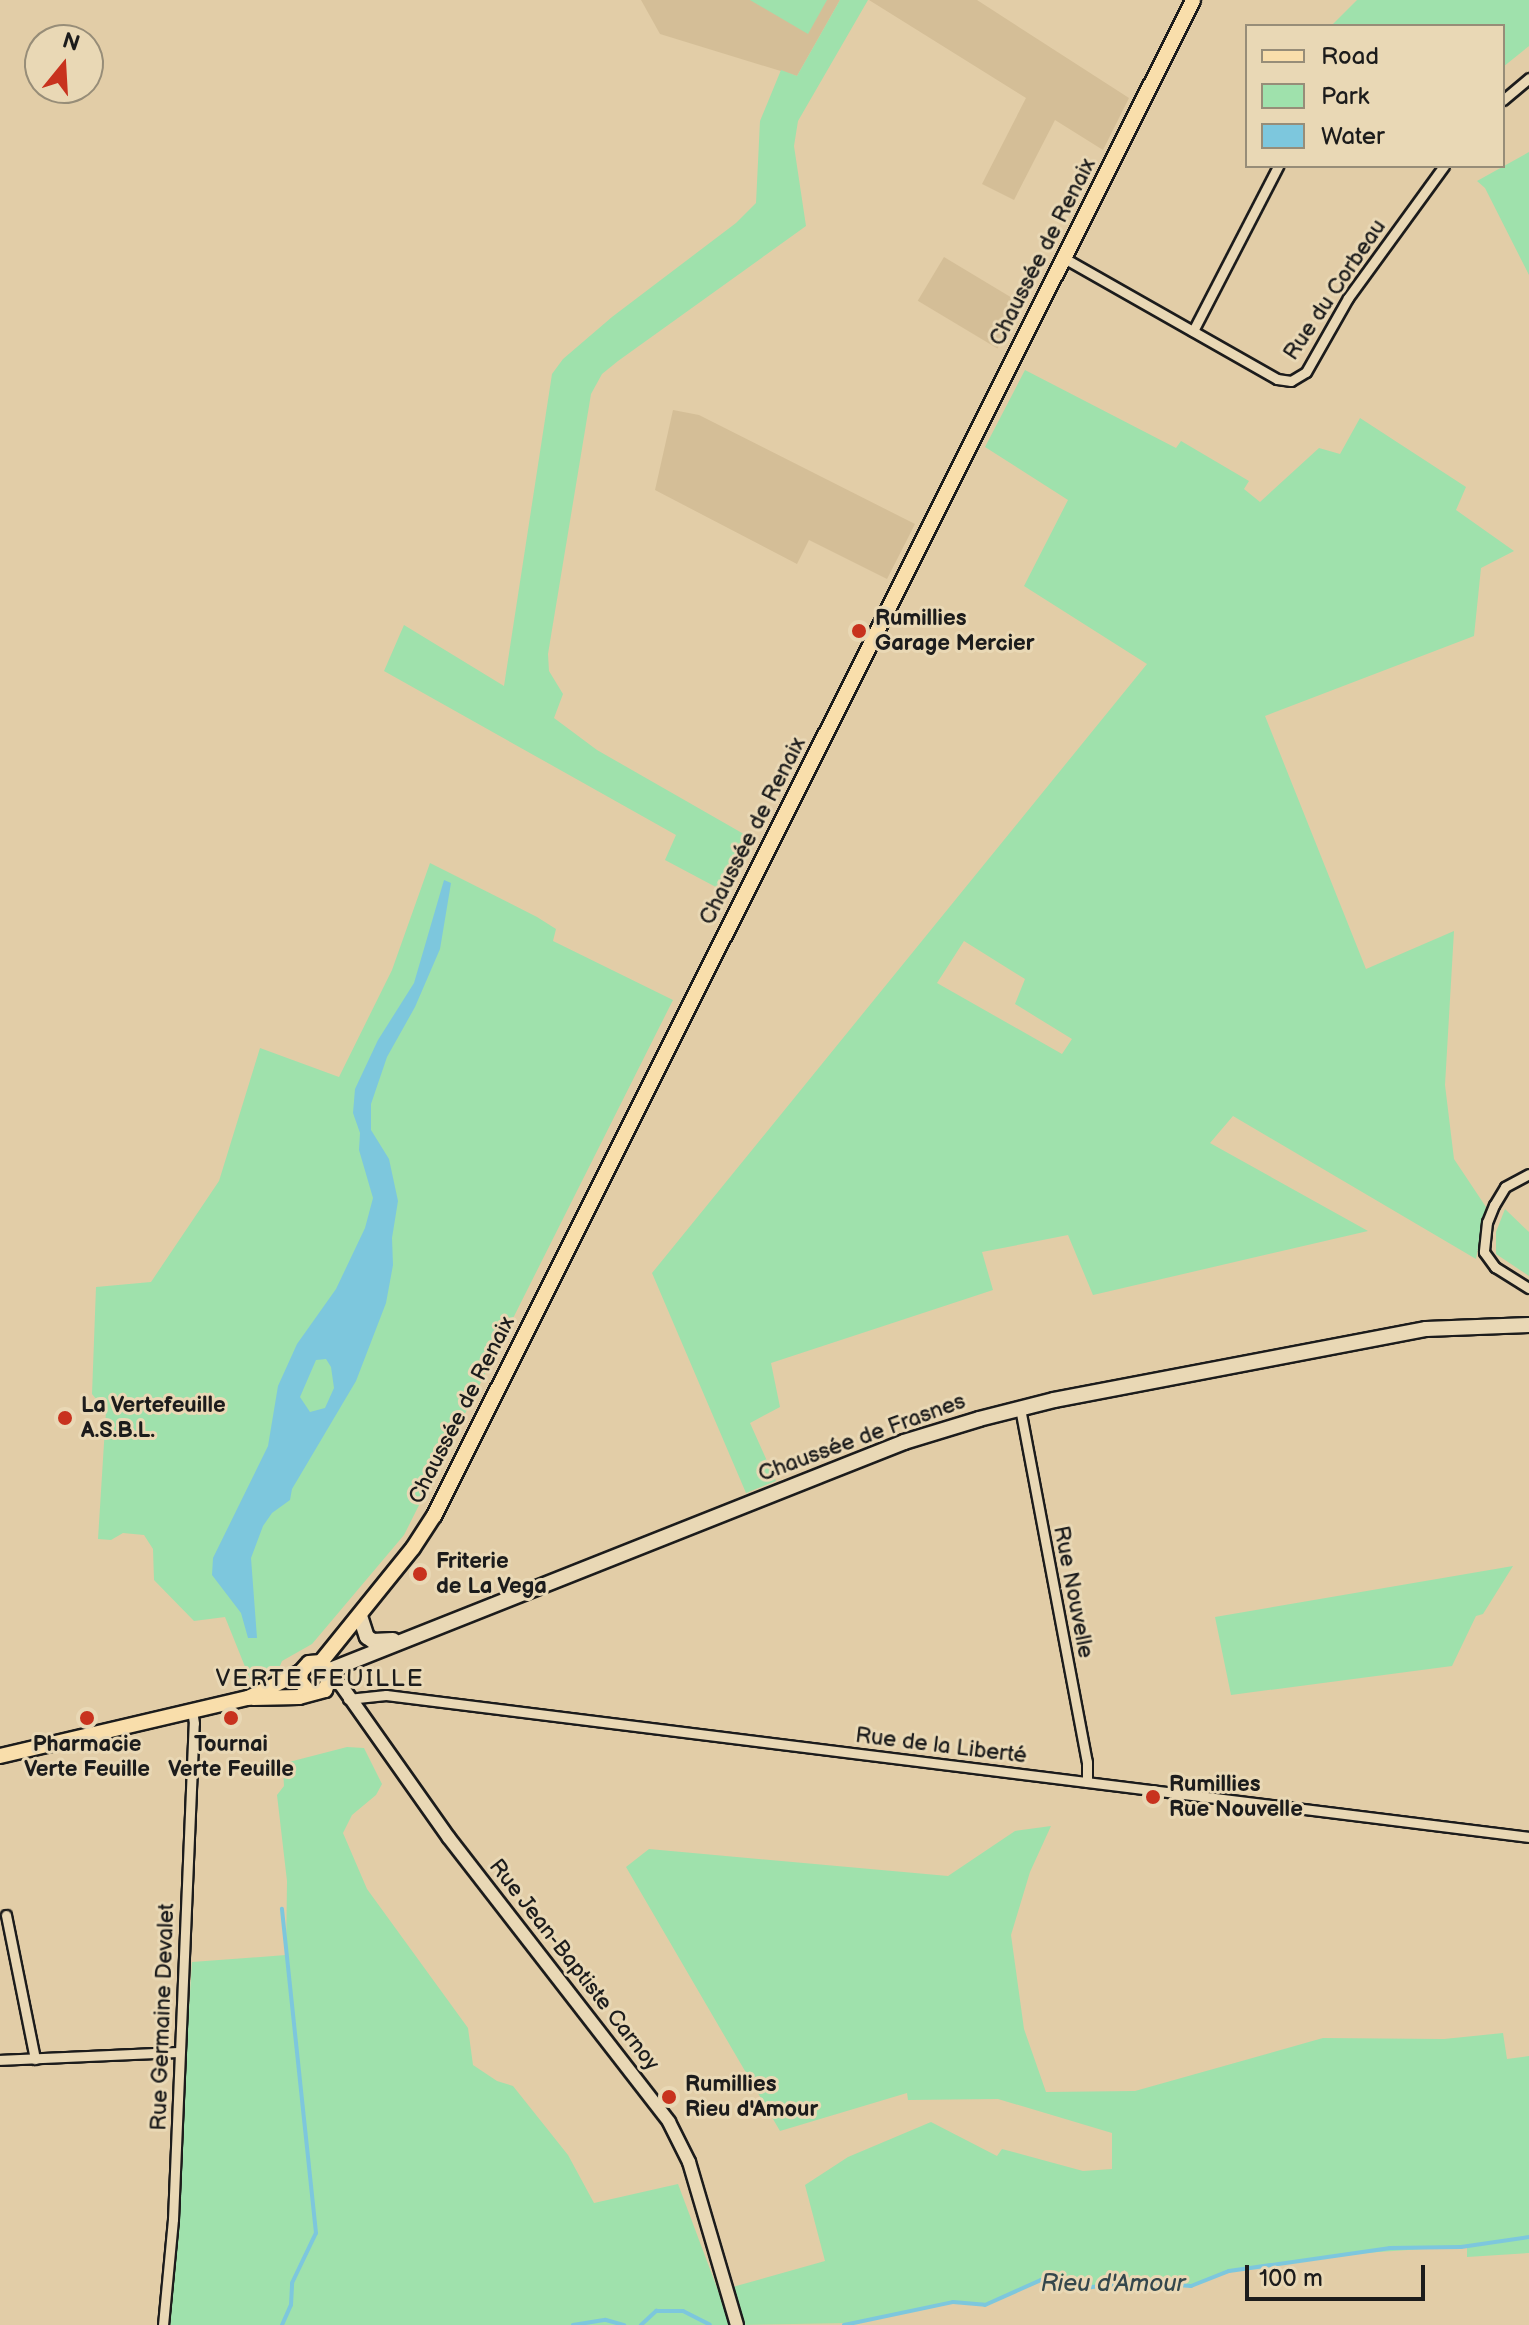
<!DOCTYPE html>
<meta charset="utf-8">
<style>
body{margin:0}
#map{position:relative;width:1529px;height:2325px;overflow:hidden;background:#e2cda7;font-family:"Balsamiq Sans",sans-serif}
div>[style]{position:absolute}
.built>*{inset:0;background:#d4be97;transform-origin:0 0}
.green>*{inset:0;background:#9fe1ac}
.water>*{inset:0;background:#7dc7dd}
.stream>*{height:4px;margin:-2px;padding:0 2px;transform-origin:2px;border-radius:2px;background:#7dc7dd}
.roads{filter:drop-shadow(2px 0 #1c1c1c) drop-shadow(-2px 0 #1c1c1c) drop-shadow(0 2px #1c1c1c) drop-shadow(0 -2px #1c1c1c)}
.minor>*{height:9px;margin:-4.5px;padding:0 4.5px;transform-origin:4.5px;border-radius:4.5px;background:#e9d8b5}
.tertiary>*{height:12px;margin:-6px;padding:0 6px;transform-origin:6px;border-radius:6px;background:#e9d8b5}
.secondary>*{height:14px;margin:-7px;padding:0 7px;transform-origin:7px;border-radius:7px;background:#e9d8b5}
.primary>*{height:14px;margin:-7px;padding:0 7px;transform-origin:7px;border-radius:7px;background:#f9deab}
.dots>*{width:22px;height:22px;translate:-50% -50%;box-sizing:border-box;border:4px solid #e9d8b5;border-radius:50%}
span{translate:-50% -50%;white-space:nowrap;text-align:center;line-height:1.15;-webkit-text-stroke:6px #e9d8b5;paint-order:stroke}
.street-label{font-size:22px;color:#1c1c1c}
.poi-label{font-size:22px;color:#1c1c1c;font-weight:700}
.left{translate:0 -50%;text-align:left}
.neighbourhood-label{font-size:24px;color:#1c1c1c;letter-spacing:2px}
.water-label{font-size:24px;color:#34474c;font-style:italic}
.legend{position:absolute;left:1245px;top:24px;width:260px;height:144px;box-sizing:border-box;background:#e9d8b5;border:2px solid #978d78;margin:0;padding:10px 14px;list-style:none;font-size:24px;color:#1c1c1c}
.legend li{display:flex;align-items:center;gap:16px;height:40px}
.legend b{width:40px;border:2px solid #978d78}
.north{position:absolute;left:24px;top:24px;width:80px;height:80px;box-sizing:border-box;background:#e9d8b5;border:2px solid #978d78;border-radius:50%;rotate:18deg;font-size:22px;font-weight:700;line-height:32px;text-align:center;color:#1c1c1c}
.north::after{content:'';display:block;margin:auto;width:28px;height:36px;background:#c8321e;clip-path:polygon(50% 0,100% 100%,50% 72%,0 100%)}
.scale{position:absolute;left:1245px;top:2265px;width:180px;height:36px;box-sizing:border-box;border:4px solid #1c1c1c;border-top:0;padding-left:10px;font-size:24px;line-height:28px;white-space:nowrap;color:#1c1c1c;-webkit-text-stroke:6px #e9d8b5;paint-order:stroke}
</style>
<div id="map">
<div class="built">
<i style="clip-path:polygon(641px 0,840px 0,797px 76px,660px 34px)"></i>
<i style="clip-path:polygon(869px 0,977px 0,1129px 98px,1103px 150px,1055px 120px,1014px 200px,982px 184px,1026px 98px)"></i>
<i style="left:944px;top:257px;width:93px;height:51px;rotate:31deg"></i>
<i style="clip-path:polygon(673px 410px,699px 415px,915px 524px,887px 579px,809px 540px,797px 564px,655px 490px)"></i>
</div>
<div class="green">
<i style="clip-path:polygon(750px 0,827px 0,808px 34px)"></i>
<i style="clip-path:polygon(840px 0,868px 0,798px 121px,794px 146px,806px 226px,618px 361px,602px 374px,591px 394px,548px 654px,549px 671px,563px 694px,554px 718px,597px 750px,756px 841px,729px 894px,665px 860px,676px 835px,384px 671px,404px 625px,504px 686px,552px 374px,563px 359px,612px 317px,736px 223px,756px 203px,760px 121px,781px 70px,797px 76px)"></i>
<i style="clip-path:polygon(1357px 0,1529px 0,1529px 46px,1503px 67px,1503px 26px,1331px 26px)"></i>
<i style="clip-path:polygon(1529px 152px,1529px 275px,1485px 188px,1477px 181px)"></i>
<i style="clip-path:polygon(evenodd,1025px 370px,1176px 448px,1181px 441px,1249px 481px,1244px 489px,1260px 502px,1319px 448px,1340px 454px,1360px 418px,1466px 487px,1456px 510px,1514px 551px,1481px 568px,1474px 636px,1265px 716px,1366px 969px,1454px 931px,1445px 1085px,1454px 1159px,1486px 1207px,1476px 1259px,1233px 1116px,1210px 1143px,1368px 1231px,1093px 1295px,1068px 1235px,982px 1252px,993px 1290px,771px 1363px,780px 1407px,750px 1423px,776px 1481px,746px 1493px,652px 1273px,1147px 664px,1024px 586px,1068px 500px,985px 447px,1025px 370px,964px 941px,1025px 979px,1015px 1004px,1072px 1039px,1062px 1054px,937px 983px,964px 941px)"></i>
<i style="clip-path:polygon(430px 863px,537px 917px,556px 929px,553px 941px,673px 1000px,404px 1535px,312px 1644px,282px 1661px,277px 1673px,250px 1679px,225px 1617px,194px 1621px,154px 1580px,153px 1549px,144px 1535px,123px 1533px,111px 1540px,98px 1539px,106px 1411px,92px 1394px,96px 1287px,151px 1282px,219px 1181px,260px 1048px,339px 1077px,392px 970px)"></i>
<i style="clip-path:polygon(1505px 1209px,1529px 1232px,1529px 1276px,1496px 1254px,1496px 1232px)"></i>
<i style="clip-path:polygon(1513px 1566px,1483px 1614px,1476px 1616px,1452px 1666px,1231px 1695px,1215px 1617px)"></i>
<i style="clip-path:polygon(347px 1747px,364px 1748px,382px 1784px,376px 1795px,352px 1815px,343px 1833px,367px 1889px,468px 2028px,473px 2065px,497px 2081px,513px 2086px,568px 2155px,594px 2203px,678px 2184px,731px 2325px,168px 2325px,192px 1962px,286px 1955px,287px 1881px,277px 1795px,284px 1786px,283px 1768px,289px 1762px)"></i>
<i style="clip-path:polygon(1051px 1826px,1030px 1872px,1011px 1935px,1024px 2029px,1046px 2092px,1135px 2091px,1323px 2038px,1444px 2039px,1503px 2033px,1507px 2059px,1529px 2056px,1529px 2253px,1467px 2257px,1467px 2246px,1364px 2253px,1229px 2271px,1191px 2286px,1131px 2282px,1075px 2289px,1041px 2280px,985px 2305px,953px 2302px,854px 2323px,738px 2325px,729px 2288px,825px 2261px,805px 2185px,848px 2157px,931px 2122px,997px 2156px,1002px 2149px,1083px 2171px,1112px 2169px,1112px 2133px,998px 2099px,908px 2100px,907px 2093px,780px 2131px,626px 1867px,649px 1849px,948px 1876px,1015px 1831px)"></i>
</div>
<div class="water">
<i style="clip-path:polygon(evenodd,444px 880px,451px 883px,440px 949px,415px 1007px,387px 1057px,371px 1104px,371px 1130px,389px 1159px,398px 1201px,392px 1238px,393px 1265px,386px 1303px,356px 1381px,292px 1489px,290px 1500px,272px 1513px,263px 1526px,251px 1558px,257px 1638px,248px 1638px,241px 1613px,212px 1575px,213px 1558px,268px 1446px,278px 1386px,297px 1344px,336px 1289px,365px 1228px,373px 1198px,359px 1150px,360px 1133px,353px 1113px,355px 1089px,378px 1040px,414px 983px,444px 880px,326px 1359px,331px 1367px,334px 1388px,325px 1408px,310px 1412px,300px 1397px,316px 1360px,326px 1359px)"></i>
</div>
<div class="stream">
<i style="left:282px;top:2325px;width:22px;rotate:-66deg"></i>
<i style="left:291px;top:2305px;width:22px;rotate:-87deg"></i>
<i style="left:292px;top:2283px;width:55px;rotate:-64.4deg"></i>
<i style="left:316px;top:2233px;width:326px;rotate:-96deg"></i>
<i style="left:573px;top:2325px;width:33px;rotate:-9deg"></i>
<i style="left:606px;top:2320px;width:19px;rotate:16deg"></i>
<i style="left:641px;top:2325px;width:21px;rotate:-43deg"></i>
<i style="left:656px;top:2311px;width:27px"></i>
<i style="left:683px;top:2311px;width:30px;rotate:27deg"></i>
<i style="left:844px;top:2325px;width:111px;rotate:-11.9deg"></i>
<i style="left:953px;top:2302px;width:32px;rotate:5deg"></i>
<i style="left:985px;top:2305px;width:61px;rotate:-24.1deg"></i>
<i style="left:1041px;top:2280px;width:35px;rotate:15deg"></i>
<i style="left:1075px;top:2289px;width:61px;rotate:-6.5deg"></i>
<i style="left:1136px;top:2282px;width:55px;rotate:4.2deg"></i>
<i style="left:1191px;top:2286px;width:41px;rotate:-21.5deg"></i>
<i style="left:1229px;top:2271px;width:163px;rotate:-8.1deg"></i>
<i style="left:1390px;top:2248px;width:71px;rotate:-0.8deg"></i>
<i style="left:1461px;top:2247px;width:69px;rotate:-8.4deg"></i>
</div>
<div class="roads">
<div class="minor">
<i style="left:1503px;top:100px;width:34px;rotate:-40deg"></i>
<i style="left:1064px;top:258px;width:245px;rotate:29.6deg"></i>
<i style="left:1277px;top:379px;width:14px;rotate:8deg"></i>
<i style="left:1291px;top:381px;width:17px;rotate:-31deg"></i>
<i style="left:1306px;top:372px;width:85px;rotate:-60.4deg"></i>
<i style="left:1348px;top:298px;width:163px;rotate:-54deg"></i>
<i style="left:1193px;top:331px;width:186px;rotate:-62.7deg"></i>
<i style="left:1529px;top:1174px;width:27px;rotate:152deg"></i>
<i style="left:1505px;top:1187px;width:21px;rotate:121deg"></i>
<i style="left:1494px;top:1205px;width:18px;rotate:112deg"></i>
<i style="left:1487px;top:1222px;width:30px;rotate:96deg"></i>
<i style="left:1484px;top:1252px;width:19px;rotate:54deg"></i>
<i style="left:1495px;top:1267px;width:40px;rotate:32deg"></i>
<i style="left:1020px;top:1408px;width:360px;rotate:79.3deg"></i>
<i style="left:1087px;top:1762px;width:20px;rotate:90deg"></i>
<i style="left:348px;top:1699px;width:38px;rotate:-6deg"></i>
<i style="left:386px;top:1695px;width:1152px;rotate:7.08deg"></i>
<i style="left:6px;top:1915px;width:147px;rotate:78.6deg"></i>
<i style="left:0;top:2060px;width:179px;rotate:-2.6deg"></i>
<i style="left:163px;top:2325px;width:106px;rotate:-84.6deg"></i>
<i style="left:173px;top:2219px;width:496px;rotate:-87.6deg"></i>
<i style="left:194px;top:1723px;width:12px;rotate:-99deg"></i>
</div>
<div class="tertiary">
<i style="left:331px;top:1678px;width:12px;rotate:35deg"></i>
<i style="left:341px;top:1685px;width:187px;rotate:54.8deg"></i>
<i style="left:449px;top:1838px;width:359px;rotate:52.2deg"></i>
<i style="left:669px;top:2122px;width:45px;rotate:63.4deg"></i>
<i style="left:689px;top:2162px;width:170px;rotate:73.6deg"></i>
</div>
<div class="secondary">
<i style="left:360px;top:1616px;width:22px;rotate:72deg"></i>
<i style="left:367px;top:1637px;width:7px;rotate:34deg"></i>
<i style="left:373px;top:1641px;width:20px;rotate:-3deg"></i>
<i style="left:330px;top:1670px;width:618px;rotate:-21.66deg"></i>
<i style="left:904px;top:1442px;width:78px;rotate:-17deg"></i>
<i style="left:979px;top:1419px;width:77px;rotate:-14.2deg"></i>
<i style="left:1054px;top:1400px;width:379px;rotate:-10.8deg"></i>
<i style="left:1426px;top:1329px;width:103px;rotate:-2.2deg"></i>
</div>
<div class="primary">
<i style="left:321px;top:1662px;width:146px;rotate:-51.1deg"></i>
<i style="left:413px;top:1548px;width:38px;rotate:-57deg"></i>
<i style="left:434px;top:1516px;width:1695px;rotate:-63.4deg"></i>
<i style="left:253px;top:1698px;width:46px;rotate:-1.2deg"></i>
<i style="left:299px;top:1697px;width:27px;rotate:-15deg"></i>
<i style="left:325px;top:1690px;width:17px;rotate:-69deg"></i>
<i style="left:331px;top:1674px;width:16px;rotate:-130deg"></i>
<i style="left:321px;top:1662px;width:12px;rotate:175deg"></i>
<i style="left:309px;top:1663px;width:12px;rotate:132deg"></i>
<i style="left:301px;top:1672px;width:9px;rotate:96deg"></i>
<i style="left:300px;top:1681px;width:14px;rotate:51deg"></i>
<i style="left:0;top:1756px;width:255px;rotate:-13.2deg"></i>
<i style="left:248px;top:1698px;width:59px;rotate:-26.1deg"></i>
</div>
</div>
<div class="dots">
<i style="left:859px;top:631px;background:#c8321e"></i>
<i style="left:65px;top:1418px;background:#c8321e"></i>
<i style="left:420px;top:1574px;background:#c8321e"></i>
<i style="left:87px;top:1718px;background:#c8321e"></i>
<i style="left:231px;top:1718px;background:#c8321e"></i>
<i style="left:1153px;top:1797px;background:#c8321e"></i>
<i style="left:669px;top:2097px;background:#c8321e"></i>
</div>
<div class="street-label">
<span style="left:1043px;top:252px;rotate:-63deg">Chaussée de Renaix</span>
<span style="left:1335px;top:290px;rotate:-56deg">Rue du Corbeau</span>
<span style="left:753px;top:831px;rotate:-63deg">Chaussée de Renaix</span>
<span style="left:462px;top:1410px;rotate:-63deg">Chaussée de Renaix</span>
<span style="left:862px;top:1438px;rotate:-20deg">Chaussée de Frasnes</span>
<span style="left:1073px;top:1592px;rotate:79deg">Rue Nouvelle</span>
<span style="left:941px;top:1746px;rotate:7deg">Rue de la Liberté</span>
<span style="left:574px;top:1965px;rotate:52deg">Rue Jean-Baptiste Carnoy</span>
<span style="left:163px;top:2017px;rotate:-88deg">Rue Germaine Devalet</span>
</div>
<div class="poi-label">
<span class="left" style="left:875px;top:631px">Rumillies<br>Garage Mercier</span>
<span class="left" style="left:81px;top:1418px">La Vertefeuille<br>A.S.B.L.</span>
<span class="left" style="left:436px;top:1574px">Friterie<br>de La Vega</span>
<span style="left:87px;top:1757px">Pharmacie<br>Verte Feuille</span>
<span style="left:231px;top:1757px">Tournai<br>Verte Feuille</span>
<span class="left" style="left:1169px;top:1797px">Rumillies<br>Rue Nouvelle</span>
<span class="left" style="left:685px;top:2097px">Rumillies<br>Rieu d'Amour</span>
</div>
<div class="neighbourhood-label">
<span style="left:320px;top:1679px">VERTE FEUILLE</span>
</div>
<div class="water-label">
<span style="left:1113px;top:2284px">Rieu d'Amour</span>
</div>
<ul class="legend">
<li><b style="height:10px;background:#f9deab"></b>Road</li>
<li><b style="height:22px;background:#9fe1ac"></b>Park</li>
<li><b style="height:22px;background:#7dc7dd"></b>Water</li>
</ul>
<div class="north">N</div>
<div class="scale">100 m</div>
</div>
